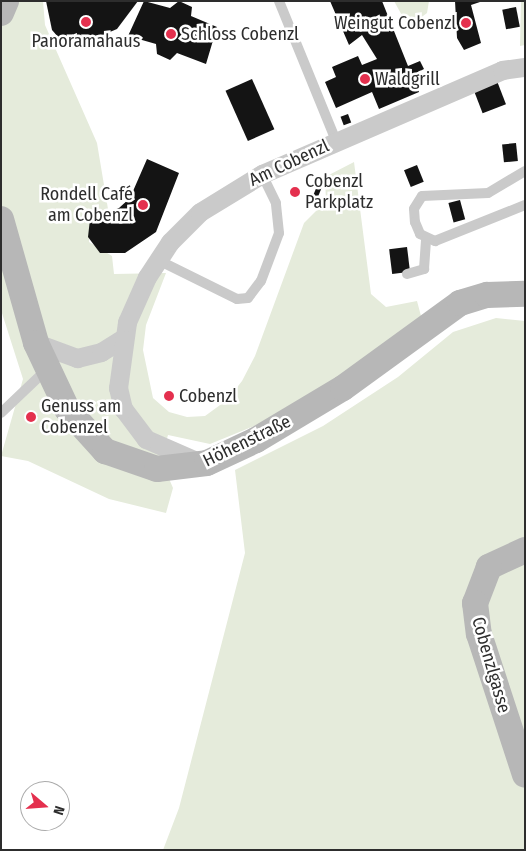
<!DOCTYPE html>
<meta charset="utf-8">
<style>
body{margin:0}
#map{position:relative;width:526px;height:851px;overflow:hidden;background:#fff;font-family:"Fira Sans Condensed",sans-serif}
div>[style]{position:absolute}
.green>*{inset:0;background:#e5ebdb}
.building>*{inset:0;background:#141414;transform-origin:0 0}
.lane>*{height:10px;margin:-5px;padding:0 5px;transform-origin:5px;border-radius:5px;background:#cacaca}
.street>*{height:19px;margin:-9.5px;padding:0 9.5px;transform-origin:9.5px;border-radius:9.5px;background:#cacaca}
.secondary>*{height:26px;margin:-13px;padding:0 13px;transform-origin:13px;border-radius:13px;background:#b7b7b7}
.dots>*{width:14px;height:14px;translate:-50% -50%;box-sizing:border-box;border:2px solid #fff;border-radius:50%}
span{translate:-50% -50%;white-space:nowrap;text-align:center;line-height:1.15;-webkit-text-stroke:5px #fff;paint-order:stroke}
.poi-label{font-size:18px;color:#2d2d2d}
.right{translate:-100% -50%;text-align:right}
.left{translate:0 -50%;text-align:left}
.street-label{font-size:18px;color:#2d2d2d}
.frame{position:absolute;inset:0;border:2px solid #2d2d2d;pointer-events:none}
.north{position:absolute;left:20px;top:781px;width:50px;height:50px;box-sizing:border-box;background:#fff;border:1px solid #ababab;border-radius:50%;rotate:108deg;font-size:14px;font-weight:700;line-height:20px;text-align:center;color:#2d2d2d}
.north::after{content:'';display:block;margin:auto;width:18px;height:22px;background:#e4304e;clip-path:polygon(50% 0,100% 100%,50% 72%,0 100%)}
</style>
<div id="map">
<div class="green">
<i style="clip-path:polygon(1px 1px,43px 1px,45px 25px,97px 143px,108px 209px,90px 219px,89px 242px,112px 256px,114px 274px,166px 273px,146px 325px,143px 350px,153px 398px,169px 412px,187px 417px,205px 416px,227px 400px,242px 381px,255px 356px,304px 223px,326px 201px,325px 177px,354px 162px,371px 294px,386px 307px,417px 301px,421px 316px,358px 365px,259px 424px,210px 444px,168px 435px,161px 460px,173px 488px,166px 513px,109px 499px,28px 461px,1px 456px,23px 379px,1px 310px)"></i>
<i style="clip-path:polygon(394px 1px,429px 1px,427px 13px,419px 19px,423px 28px,410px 30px)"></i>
<i style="clip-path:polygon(521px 1px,525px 1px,525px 45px,520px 46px)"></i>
<i style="clip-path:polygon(496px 318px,525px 321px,525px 850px,163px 850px,179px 808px,245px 553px,235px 470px,323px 426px,398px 377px,453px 332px)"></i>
</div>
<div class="building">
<i style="clip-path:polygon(46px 1px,138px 1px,117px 29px,74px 47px,65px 45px,52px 30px)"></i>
<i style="clip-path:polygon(144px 1px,170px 8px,179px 1px,192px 7px,191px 16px,217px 27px,206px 64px,177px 53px,170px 60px,157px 54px,156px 44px,128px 36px)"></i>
<i style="clip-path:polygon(330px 1px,382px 1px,408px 66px,420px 61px,424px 69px,412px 75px,419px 92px,379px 109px,372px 92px,336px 108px,325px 82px,336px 77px,332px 67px,358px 56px,362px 65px,377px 59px,362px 35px,349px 45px)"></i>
<i style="clip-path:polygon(455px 1px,483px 1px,471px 5px,481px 43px,464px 50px,457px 38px)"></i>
<i style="left:516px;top:7px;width:20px;height:14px;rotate:79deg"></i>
<i style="left:252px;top:79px;width:55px;height:29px;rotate:66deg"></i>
<i style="left:497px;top:81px;width:25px;height:25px;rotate:69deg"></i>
<i style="left:348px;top:114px;width:9px;height:8px;rotate:69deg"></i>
<i style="left:516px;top:143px;width:18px;height:14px;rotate:84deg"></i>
<i style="clip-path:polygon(147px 159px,179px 173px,156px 232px,125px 253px,100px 253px,88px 237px,90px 219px,119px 208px,130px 198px)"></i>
<i style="left:417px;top:165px;width:18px;height:14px;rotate:68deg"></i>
<i style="left:317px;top:186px;width:5px;height:14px;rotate:22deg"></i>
<i style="left:460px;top:200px;width:20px;height:12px;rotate:75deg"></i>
<i style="left:407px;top:247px;width:25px;height:18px;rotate:83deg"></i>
<i style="clip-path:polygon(27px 412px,38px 416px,35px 421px,25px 418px)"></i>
</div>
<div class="lane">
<i style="left:279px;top:1px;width:151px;rotate:67.8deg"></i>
<i style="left:525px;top:171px;width:43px;rotate:149.3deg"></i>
<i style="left:488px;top:193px;width:66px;rotate:177.4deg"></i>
<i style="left:422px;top:196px;width:15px;rotate:122deg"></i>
<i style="left:414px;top:209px;width:13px;rotate:86deg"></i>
<i style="left:415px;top:222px;width:13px;rotate:67deg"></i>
<i style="left:420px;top:234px;width:17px;rotate:25deg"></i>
<i style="left:435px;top:241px;width:97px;rotate:-21.8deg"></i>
<i style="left:158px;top:260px;width:88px;rotate:26.3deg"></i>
<i style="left:237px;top:299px;width:11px;rotate:-5deg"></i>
<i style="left:248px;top:298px;width:21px;rotate:-53deg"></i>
<i style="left:261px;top:281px;width:51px;rotate:-69.4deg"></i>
<i style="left:279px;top:233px;width:30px;rotate:-96deg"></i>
<i style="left:276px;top:203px;width:32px;rotate:-116deg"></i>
<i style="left:407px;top:274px;width:18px;rotate:-16deg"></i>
<i style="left:424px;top:269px;width:30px;rotate:-86deg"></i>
<i style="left:1px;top:413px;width:64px;rotate:-43.7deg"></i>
</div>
<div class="street">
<i style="left:36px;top:343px;width:44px;rotate:20.1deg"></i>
<i style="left:77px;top:358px;width:25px;rotate:-14deg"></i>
<i style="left:101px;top:352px;width:25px;rotate:-32deg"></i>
<i style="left:196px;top:461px;width:55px;rotate:-156.3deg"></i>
<i style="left:146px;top:439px;width:38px;rotate:-127deg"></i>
<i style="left:123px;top:409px;width:22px;rotate:-103deg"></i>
<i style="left:118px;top:388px;width:67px;rotate:-82.2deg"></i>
<i style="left:127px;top:322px;width:49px;rotate:-66deg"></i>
<i style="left:147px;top:277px;width:42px;rotate:-56.7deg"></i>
<i style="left:170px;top:242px;width:42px;rotate:-45deg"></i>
<i style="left:200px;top:212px;width:73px;rotate:-31.5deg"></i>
<i style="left:262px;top:174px;width:262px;rotate:-23.4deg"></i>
<i style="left:502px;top:70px;width:21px;rotate:-8deg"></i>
</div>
<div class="secondary">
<i style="left:1px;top:13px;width:13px;rotate:-67deg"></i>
<i style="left:1px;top:219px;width:129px;rotate:74.2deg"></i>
<i style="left:36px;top:343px;width:73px;rotate:64.8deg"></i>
<i style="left:67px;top:409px;width:57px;rotate:47.9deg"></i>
<i style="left:105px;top:451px;width:55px;rotate:19.1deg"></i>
<i style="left:157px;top:469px;width:50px;rotate:-6.8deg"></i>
<i style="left:207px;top:463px;width:54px;rotate:-25.1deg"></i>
<i style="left:256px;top:440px;width:101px;rotate:-30.9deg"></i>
<i style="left:343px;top:388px;width:145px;rotate:-36deg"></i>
<i style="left:460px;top:303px;width:28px;rotate:-17deg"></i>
<i style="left:487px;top:295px;width:38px;rotate:-2deg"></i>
<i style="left:525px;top:550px;width:40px;rotate:155deg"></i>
<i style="left:489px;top:567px;width:39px;rotate:111deg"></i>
<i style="left:475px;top:603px;width:31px;rotate:83deg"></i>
<i style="left:479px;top:634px;width:148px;rotate:71.9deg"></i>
</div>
<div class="dots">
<i style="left:86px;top:22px;background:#e4304e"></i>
<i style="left:466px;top:23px;background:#e4304e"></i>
<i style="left:171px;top:34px;background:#e4304e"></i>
<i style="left:365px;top:79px;background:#e4304e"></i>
<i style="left:295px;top:192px;background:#e4304e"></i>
<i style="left:143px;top:205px;background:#e4304e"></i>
<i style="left:169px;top:396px;background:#e4304e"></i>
<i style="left:31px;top:417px;background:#e4304e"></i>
</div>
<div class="poi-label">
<span class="right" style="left:456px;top:23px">Weingut Cobenzl</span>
<span class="left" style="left:181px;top:34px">Schloss Cobenzl</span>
<span style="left:86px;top:41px">Panoramahaus</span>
<span class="left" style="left:375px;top:79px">Waldgrill</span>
<span class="left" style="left:305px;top:192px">Cobenzl<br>Parkplatz</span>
<span class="right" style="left:133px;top:205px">Rondell Café<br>am Cobenzl</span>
<span class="left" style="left:179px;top:396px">Cobenzl</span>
<span class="left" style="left:41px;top:417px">Genuss am<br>Cobenzel</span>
</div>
<div class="street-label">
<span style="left:289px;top:163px;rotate:-25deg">Am Cobenzl</span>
<span style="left:247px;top:441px;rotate:-26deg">Höhenstraße</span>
<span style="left:491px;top:665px;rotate:74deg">Cobenzlgasse</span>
</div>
<div class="frame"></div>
<div class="north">N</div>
</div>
